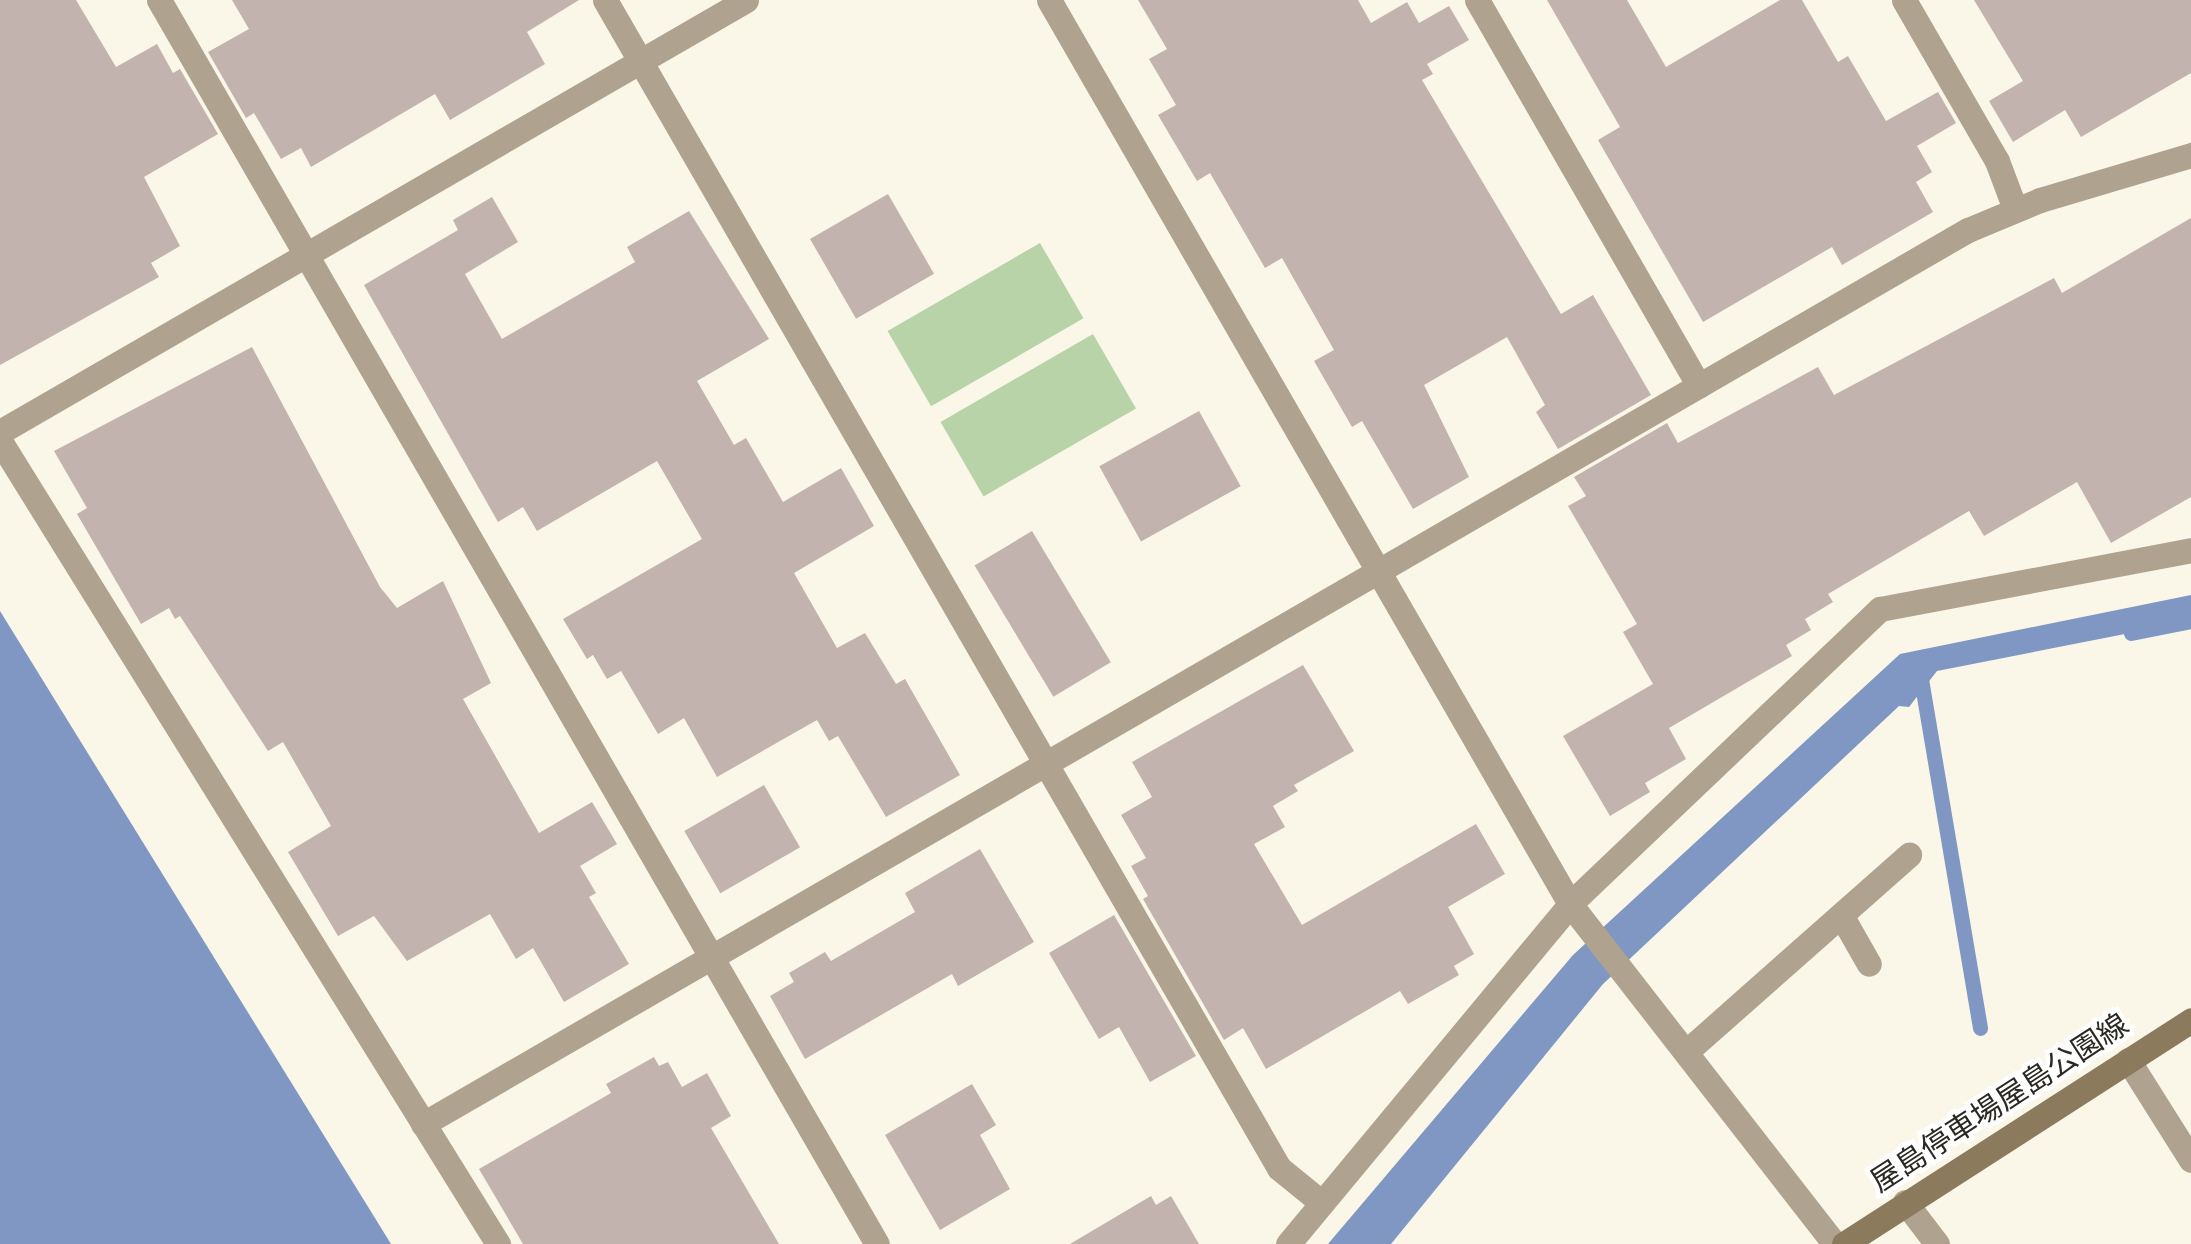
<!DOCTYPE html>
<meta charset="utf-8">
<style>
body{margin:0}
#map{position:relative;width:2191px;height:1244px;overflow:hidden;background:#faf6e8;font-family:"Varela Round","Noto Sans JP",sans-serif}
div>[style]{position:absolute}
.green>*{inset:0;background:#b8d3a8;transform-origin:0 0}
.water>*{inset:0;background:#8097c3}
.stream>*{height:15px;margin:-7.5px;padding:0 7.5px;transform-origin:7.5px;border-radius:7.5px;background:#8097c3}
.building>*{inset:0;background:#c3b3ae;transform-origin:0 0}
.minor>*{height:25px;margin:-12.5px;padding:0 12.5px;transform-origin:12.5px;border-radius:12.5px;background:#afa28e}
.tertiary>*{height:25px;margin:-12.5px;padding:0 12.5px;transform-origin:12.5px;border-radius:12.5px;background:#afa28e}
.secondary>*{height:25px;margin:-12.5px;padding:0 12.5px;transform-origin:12.5px;border-radius:12.5px;background:#8c7a5c}
span{translate:-50% -50%;white-space:nowrap;text-align:center;line-height:1.15;-webkit-text-stroke:9px #fff;paint-order:stroke}
.street-label{font-size:30px;color:#2a2923}
</style>
<div id="map">
<div class="green">
<i style="left:1040px;top:243px;width:87px;height:176px;rotate:60deg"></i>
<i style="left:1093px;top:334px;width:86px;height:176px;rotate:60deg"></i>
</div>
<div class="water">
<i style="clip-path:polygon(2191px 595px,2191px 621px,1937px 671px,1909px 707px,1899px 706px,1603px 984px,1391px 1244px,1328px 1244px,1573px 955px,1900px 654px)"></i>
<i style="clip-path:polygon(0 611px,391px 1244px,0 1244px)"></i>
</div>
<div class="stream">
<i style="left:2131px;top:633px;width:61px;rotate:-11.3deg"></i>
<i style="left:1920px;top:673px;width:360px;rotate:80.4deg"></i>
</div>
<div class="building">
<i style="clip-path:polygon(0 0,76px 0,116px 67px,157px 44px,173px 73px,180px 69px,218px 134px,144px 177px,180px 246px,151px 263px,159px 277px,0 365px)"></i>
<i style="clip-path:polygon(232px 0,579px 0,527px 32px,545px 64px,450px 120px,435px 94px,311px 167px,301px 148px,281px 159px,254px 113px,246px 118px,208px 52px,249px 29px)"></i>
<i style="clip-path:polygon(1138px 0,1358px 0,1371px 23px,1407px 2px,1419px 23px,1449px 6px,1469px 40px,1427px 64px,1433px 74px,1422px 80px,1561px 314px,1593px 295px,1651px 395px,1558px 449px,1536px 412px,1545px 405px,1507px 337px,1424px 385px,1469px 477px,1413px 509px,1362px 421px,1352px 427px,1314px 361px,1334px 350px,1282px 258px,1265px 268px,1210px 173px,1197px 181px,1158px 115px,1176px 105px,1149px 59px,1167px 49px)"></i>
<i style="clip-path:polygon(1547px 0,1627px 0,1666px 67px,1780px 0,1802px 0,1838px 62px,1848px 56px,1886px 121px,1938px 92px,1956px 123px,1917px 146px,1932px 172px,1916px 182px,1933px 212px,1842px 265px,1832px 247px,1703px 322px,1598px 140px,1620px 127px)"></i>
<i style="clip-path:polygon(1974px 0,2191px 0,2191px 73px,2081px 137px,2065px 110px,2013px 142px,1989px 101px,2023px 81px)"></i>
<i style="left:888px;top:194px;width:92px;height:90px;rotate:60deg"></i>
<i style="clip-path:polygon(492px 197px,518px 242px,465px 274px,502px 339px,635px 262px,627px 247px,689px 211px,769px 339px,697px 381px,734px 445px,746px 438px,783px 502px,841px 468px,874px 526px,794px 573px,837px 648px,865px 633px,896px 684px,905px 679px,960px 775px,886px 817px,838px 736px,829px 741px,817px 720px,717px 777px,684px 718px,658px 734px,621px 671px,607px 679px,593px 655px,587px 659px,563px 619px,702px 539px,657px 461px,537px 531px,523px 507px,498px 522px,364px 285px,458px 230px,453px 220px)"></i>
<i style="clip-path:polygon(2191px 218px,2191px 497px,2111px 543px,2077px 482px,1984px 536px,1969px 511px,1828px 594px,1833px 602px,1805px 619px,1811px 630px,1786px 645px,1792px 656px,1669px 728px,1686px 759px,1645px 783px,1650px 792px,1610px 816px,1563px 736px,1653px 684px,1623px 632px,1637px 624px,1568px 506px,1586px 496px,1574px 477px,1667px 423px,1678px 443px,1818px 367px,1834px 395px,2054px 278px,2062px 293px)"></i>
<i style="clip-path:polygon(252px 347px,380px 587px,397px 608px,443px 581px,491px 683px,463px 699px,539px 833px,592px 802px,617px 844px,580px 866px,596px 893px,589px 897px,629px 964px,564px 1002px,533px 948px,516px 959px,490px 914px,407px 961px,374px 916px,338px 936px,288px 852px,331px 826px,283px 742px,268px 751px,180px 616px,175px 619px,169px 608px,141px 624px,77px 514px,87px 508px,54px 451px)"></i>
<i style="left:1199px;top:411px;width:86px;height:114px;rotate:61deg"></i>
<i style="left:1032px;top:531px;width:153px;height:67px;rotate:59deg"></i>
<i style="clip-path:polygon(1303px 665px,1354px 751px,1294px 785px,1298px 791px,1273px 806px,1285px 827px,1254px 844px,1302px 925px,1476px 824px,1505px 874px,1448px 907px,1474px 954px,1454px 966px,1459px 975px,1408px 1004px,1400px 991px,1266px 1069px,1243px 1028px,1224px 1040px,1143px 899px,1148px 896px,1131px 866px,1146px 858px,1121px 815px,1152px 797px,1132px 762px)"></i>
<i style="left:764px;top:785px;width:72px;height:92px;rotate:60deg"></i>
<i style="clip-path:polygon(980px 849px,1034px 942px,958px 986px,952px 974px,805px 1059px,770px 996px,794px 982px,789px 973px,825px 952px,831px 961px,915px 912px,905px 893px)"></i>
<i style="clip-path:polygon(1114px 915px,1196px 1056px,1150px 1082px,1119px 1027px,1099px 1039px,1049px 953px)"></i>
<i style="clip-path:polygon(654px 1057px,659px 1066px,668px 1062px,682px 1087px,707px 1073px,731px 1116px,711px 1128px,779px 1244px,523px 1244px,479px 1169px,611px 1093px,606px 1084px)"></i>
<i style="clip-path:polygon(972px 1084px,996px 1125px,980px 1135px,1010px 1189px,940px 1230px,885px 1135px)"></i>
<i style="clip-path:polygon(1151px 1196px,1156px 1205px,1171px 1196px,1199px 1244px,1070px 1244px)"></i>
</div>
<div class="minor">
<i style="left:159px;top:0;width:1436px;rotate:60.01deg"></i>
<i style="left:605px;top:0;width:1349px;rotate:60.01deg"></i>
<i style="left:1279px;top:1168px;width:55px;rotate:39.1deg"></i>
<i style="left:1477px;top:0;width:445px;rotate:60.1deg"></i>
<i style="left:1904px;top:0;width:186px;rotate:60deg"></i>
<i style="left:1997px;top:161px;width:51px;rotate:69.4deg"></i>
<i style="left:0;top:441px;width:945px;rotate:58.19deg"></i>
<i style="left:1570px;top:904px;width:431px;rotate:52.1deg"></i>
<i style="left:1841px;top:915px;width:56px;rotate:60.3deg"></i>
<i style="left:1686px;top:1052px;width:298px;rotate:-41.5deg"></i>
<i style="left:2128px;top:1060px;width:118px;rotate:57.8deg"></i>
<i style="left:1905px;top:1202px;width:53px;rotate:52.7deg"></i>
<i style="left:1288px;top:1244px;width:442px;rotate:-50.3deg"></i>
<i style="left:1570px;top:904px;width:428px;rotate:-43.6deg"></i>
<i style="left:1880px;top:609px;width:317px;rotate:-10.7deg"></i>
</div>
<div class="tertiary">
<i style="left:1049px;top:0;width:1043px;rotate:60.04deg"></i>
<i style="left:0;top:432px;width:862px;rotate:-30.07deg"></i>
<i style="left:423px;top:1124px;width:1785px;rotate:-30.06deg"></i>
<i style="left:1968px;top:230px;width:78px;rotate:-22.6deg"></i>
<i style="left:2040px;top:200px;width:158px;rotate:-16.6deg"></i>
</div>
<div class="secondary">
<i style="left:1844px;top:1244px;width:413px;rotate:-32.8deg"></i>
</div>
<div class="street-label">
<span style="left:2000px;top:1104px;rotate:-33deg">屋島停車場屋島公園線</span>
</div>
</div>
